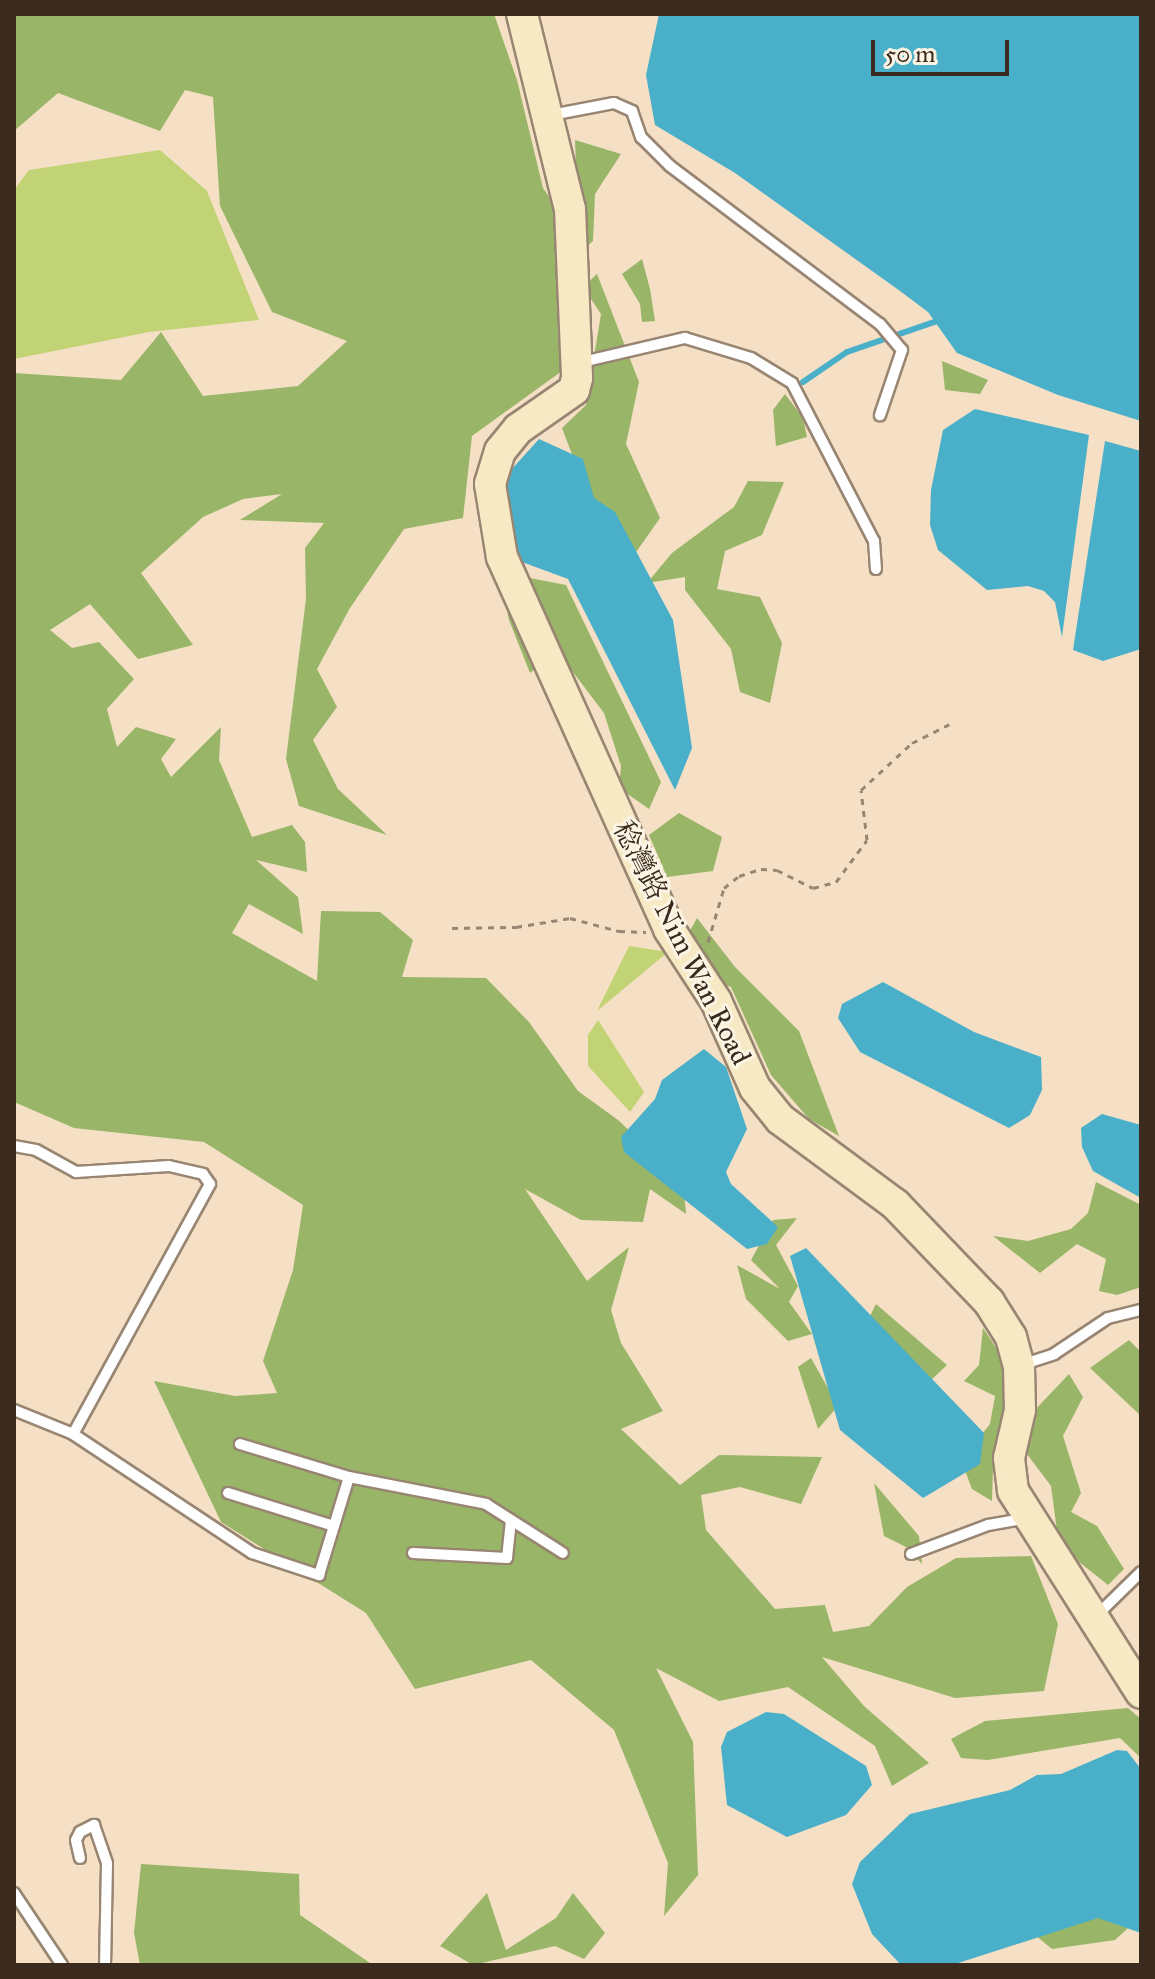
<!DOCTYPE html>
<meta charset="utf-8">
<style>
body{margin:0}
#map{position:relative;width:1155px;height:1979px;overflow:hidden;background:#f5e0c5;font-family:"IM FELL Great Primer","Noto Serif SC",serif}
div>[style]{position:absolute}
.green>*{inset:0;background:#c2d376}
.forest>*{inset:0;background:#99b567}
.water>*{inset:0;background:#4aafc9}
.stream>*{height:6px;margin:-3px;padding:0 3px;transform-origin:3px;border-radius:3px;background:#4aafc9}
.path>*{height:3px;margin-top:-1.5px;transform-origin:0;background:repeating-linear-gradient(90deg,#988572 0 6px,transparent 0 12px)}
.roads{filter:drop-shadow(2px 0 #988572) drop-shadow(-2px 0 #988572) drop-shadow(0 2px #988572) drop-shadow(0 -2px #988572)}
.lane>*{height:10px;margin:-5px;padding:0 5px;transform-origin:5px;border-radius:5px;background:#fff}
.secondary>*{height:30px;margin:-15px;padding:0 15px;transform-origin:15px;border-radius:15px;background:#f6e9c3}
span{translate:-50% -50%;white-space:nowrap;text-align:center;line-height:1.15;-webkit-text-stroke:6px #fcf5e5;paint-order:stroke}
.street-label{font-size:28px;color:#3b2a1e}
.frame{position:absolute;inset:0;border:16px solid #3b2a1e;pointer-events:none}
.scale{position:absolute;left:871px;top:40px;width:138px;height:36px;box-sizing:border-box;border:4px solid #3b2a1e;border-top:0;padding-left:10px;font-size:24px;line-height:28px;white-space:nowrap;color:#3b2a1e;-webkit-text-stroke:6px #fcf5e5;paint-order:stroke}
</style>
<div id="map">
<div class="green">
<i style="clip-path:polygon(160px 150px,207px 191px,259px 320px,149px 332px,14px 359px,14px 190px,29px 170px)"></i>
<i style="clip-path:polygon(629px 946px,668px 952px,597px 1011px)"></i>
<i style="clip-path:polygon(598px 1020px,644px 1092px,630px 1112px,588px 1066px,588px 1035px)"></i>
</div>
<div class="forest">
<i style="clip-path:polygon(14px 14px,494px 14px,517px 80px,543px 188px,559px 211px,562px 371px,472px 436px,463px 518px,404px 529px,350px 608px,317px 669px,337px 707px,313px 740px,338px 789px,387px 835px,299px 806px,286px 759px,306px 599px,305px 548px,324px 523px,240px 520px,282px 494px,243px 499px,203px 517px,141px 573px,193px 645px,138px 659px,90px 604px,50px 630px,72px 648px,99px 642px,134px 679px,107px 709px,117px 747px,136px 727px,176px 739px,161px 759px,171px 777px,221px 727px,219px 760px,252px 837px,292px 825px,305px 842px,307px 872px,256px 860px,298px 897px,303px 934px,249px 904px,232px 933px,317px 981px,321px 911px,380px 912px,413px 940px,402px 977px,486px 978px,529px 1022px,578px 1091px,618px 1120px,683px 1181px,686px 1214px,650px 1189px,643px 1222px,581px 1220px,525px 1189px,587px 1281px,629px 1247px,611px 1310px,621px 1343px,663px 1411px,621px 1429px,680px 1485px,719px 1455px,822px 1457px,801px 1504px,740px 1487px,701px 1495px,706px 1530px,775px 1609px,825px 1605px,833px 1632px,869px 1626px,907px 1587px,956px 1558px,1031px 1556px,1058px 1624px,1044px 1691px,955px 1698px,822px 1657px,864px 1706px,929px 1763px,892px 1786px,875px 1746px,788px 1687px,719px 1701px,656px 1668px,693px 1742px,698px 1875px,664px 1916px,668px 1863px,614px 1730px,531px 1660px,415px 1689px,366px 1613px,221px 1522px,154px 1381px,235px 1396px,277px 1393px,263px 1361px,293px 1270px,303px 1205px,204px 1142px,74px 1128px,14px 1102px,14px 373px,121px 380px,161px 332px,203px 396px,298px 386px,347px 341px,272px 312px,220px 206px,213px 97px,185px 90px,160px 131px,58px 93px,14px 131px)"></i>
<i style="clip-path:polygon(575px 140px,621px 154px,595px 194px,593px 241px,579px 253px)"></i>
<i style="clip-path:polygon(642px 259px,650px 289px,655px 321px,642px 322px,640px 304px,622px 274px)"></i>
<i style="clip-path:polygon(597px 274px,639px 382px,626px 444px,660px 518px,632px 558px,595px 515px,562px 428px,586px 405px,601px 314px,583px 287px)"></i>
<i style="clip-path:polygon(942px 361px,988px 380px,980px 394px,945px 390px)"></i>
<i style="clip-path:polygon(785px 394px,803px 418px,807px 437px,776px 446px,773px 410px)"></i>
<i style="clip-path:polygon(748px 481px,784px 482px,762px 535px,725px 551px,717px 589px,760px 597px,782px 643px,770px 703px,740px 692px,731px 649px,685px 590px,685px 577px,647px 583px,672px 553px,734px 507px)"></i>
<i style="clip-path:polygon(499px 572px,566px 585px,661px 782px,649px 809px,619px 788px,621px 766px,604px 713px,557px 651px,530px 673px,509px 620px)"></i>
<i style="clip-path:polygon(679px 813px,722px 837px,713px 871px,667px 877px,649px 835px)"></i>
<i style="clip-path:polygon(697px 918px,735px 967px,799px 1031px,839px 1136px,809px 1119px,771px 1075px,731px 987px,718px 983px,685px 940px)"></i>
<i style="clip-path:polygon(1096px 1182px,1141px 1205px,1141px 1287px,1117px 1295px,1099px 1291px,1106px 1259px,1077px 1244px,1040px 1273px,993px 1236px,1028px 1241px,1071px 1229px,1088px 1213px)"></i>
<i style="clip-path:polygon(797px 1218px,776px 1245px,798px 1286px,789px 1302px,812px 1334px,788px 1341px,746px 1299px,737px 1265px,780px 1289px,751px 1260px,773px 1220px)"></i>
<i style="clip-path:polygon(876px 1304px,947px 1365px,929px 1382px,869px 1318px)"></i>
<i style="clip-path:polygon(983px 1328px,1023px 1388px,993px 1468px,992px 1501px,972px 1489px,961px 1460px,990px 1424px,995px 1396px,964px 1381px,979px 1365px)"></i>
<i style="clip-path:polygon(1129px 1340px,1141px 1352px,1141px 1416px,1090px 1368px)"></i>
<i style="clip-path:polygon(811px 1358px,838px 1406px,818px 1429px,798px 1367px)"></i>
<i style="clip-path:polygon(1069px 1374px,1083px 1397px,1063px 1436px,1081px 1493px,1071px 1512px,1097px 1526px,1124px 1569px,1108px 1585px,1059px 1546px,1051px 1486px,1027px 1454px,1031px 1414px)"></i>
<i style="clip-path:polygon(874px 1483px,919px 1536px,922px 1564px,906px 1547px,884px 1536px)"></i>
<i style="clip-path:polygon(1128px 1708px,1141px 1719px,1141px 1758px,1120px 1738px,988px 1760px,961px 1758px,951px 1739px,985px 1721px)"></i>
<i style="clip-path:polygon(141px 1864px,299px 1874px,300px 1915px,373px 1965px,140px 1965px,134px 1933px)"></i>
<i style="clip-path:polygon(487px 1893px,506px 1950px,556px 1918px,573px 1893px,605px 1933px,584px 1959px,555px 1946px,473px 1965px,440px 1946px)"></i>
<i style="clip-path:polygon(1082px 1901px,1139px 1918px,1115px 1940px,1052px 1949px,1029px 1930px)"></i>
</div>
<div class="water">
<i style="clip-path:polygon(659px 14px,1141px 14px,1141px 421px,1058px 395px,957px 353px,928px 312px,900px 291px,735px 173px,655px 125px,646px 75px)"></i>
<i style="clip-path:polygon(975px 409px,1089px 435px,1062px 637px,1055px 602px,1044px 591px,1028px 586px,987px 590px,938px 550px,930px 525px,931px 490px,943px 430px)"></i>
<i style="clip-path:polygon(539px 439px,583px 459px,594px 498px,615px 512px,673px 620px,692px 748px,675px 790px,568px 579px,522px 562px,500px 501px,510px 471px)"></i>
<i style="clip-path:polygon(1105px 441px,1141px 451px,1141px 649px,1103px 661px,1073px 650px)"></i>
<i style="clip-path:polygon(883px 982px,974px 1032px,1041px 1057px,1042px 1090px,1030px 1115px,1009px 1128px,860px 1052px,838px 1018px,842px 1004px)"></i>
<i style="clip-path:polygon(704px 1049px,726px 1067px,747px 1129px,726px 1172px,731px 1184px,778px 1227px,767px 1244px,747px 1249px,624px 1152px,621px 1137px,655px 1099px,662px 1080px)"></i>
<i style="clip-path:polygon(1102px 1114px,1141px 1125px,1141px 1198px,1093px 1171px,1082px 1147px,1081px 1128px)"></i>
<i style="clip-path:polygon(806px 1248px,984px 1433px,980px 1464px,923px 1498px,840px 1430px,790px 1256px)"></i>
<i style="clip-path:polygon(766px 1712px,784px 1714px,866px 1766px,872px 1785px,846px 1815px,787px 1837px,727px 1805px,721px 1747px,727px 1732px)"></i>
<i style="clip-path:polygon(1117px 1750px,1127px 1751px,1141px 1769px,1141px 1933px,1098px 1918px,952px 1965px,901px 1965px,872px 1934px,852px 1884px,860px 1862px,910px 1814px,1010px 1790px,1037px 1775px,1061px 1774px)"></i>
</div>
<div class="stream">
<i style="left:803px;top:382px;width:53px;rotate:-34.3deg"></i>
<i style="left:847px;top:352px;width:98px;rotate:-19deg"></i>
</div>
<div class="path">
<i style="left:452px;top:928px;width:64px;rotate:-0.9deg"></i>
<i style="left:516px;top:927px;width:55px;rotate:-9.5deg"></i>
<i style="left:570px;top:918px;width:51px;rotate:14.9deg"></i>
<i style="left:619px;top:931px;width:27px;rotate:2deg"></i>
<i style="left:708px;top:942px;width:56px;rotate:-73.5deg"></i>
<i style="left:724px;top:888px;width:19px;rotate:-39deg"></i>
<i style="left:739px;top:876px;width:23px;rotate:-18deg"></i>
<i style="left:761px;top:869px;width:16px;rotate:4deg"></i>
<i style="left:777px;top:870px;width:40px;rotate:26.6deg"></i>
<i style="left:813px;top:888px;width:24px;rotate:-15deg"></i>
<i style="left:836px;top:882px;width:52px;rotate:-53.6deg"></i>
<i style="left:867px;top:840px;width:50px;rotate:-96.8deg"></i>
<i style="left:861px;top:790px;width:69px;rotate:-42.7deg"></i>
<i style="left:912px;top:743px;width:42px;rotate:-26.6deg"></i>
</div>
<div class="roads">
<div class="lane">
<i style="left:551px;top:115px;width:64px;rotate:-10.8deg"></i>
<i style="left:614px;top:103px;width:20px;rotate:24deg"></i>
<i style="left:632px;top:111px;width:28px;rotate:71deg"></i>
<i style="left:641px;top:137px;width:41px;rotate:45deg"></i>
<i style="left:670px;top:166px;width:263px;rotate:37deg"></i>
<i style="left:880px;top:324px;width:34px;rotate:50deg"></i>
<i style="left:902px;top:350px;width:69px;rotate:108.7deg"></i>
<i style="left:578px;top:363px;width:110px;rotate:-13.2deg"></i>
<i style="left:685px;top:338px;width:69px;rotate:16.9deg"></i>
<i style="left:751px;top:358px;width:48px;rotate:31.4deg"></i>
<i style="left:792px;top:383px;width:178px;rotate:62.6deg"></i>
<i style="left:874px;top:541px;width:28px;rotate:86deg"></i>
<i style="left:14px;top:1146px;width:22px;rotate:10deg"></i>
<i style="left:36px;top:1150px;width:46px;rotate:28.8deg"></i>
<i style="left:76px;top:1172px;width:93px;rotate:-3.7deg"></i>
<i style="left:169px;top:1166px;width:35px;rotate:13deg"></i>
<i style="left:203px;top:1174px;width:12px;rotate:55deg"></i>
<i style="left:210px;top:1184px;width:285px;rotate:118.7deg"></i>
<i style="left:1021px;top:1365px;width:35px;rotate:-18deg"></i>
<i style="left:1054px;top:1354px;width:65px;rotate:-33.7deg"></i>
<i style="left:1108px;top:1318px;width:34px;rotate:-14deg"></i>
<i style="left:14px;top:1410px;width:64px;rotate:22.1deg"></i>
<i style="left:73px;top:1434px;width:215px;rotate:33.6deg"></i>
<i style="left:252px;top:1553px;width:71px;rotate:18.2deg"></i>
<i style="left:319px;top:1575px;width:102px;rotate:-73deg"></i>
<i style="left:349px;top:1477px;width:114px;rotate:-163.2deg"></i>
<i style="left:349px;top:1477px;width:140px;rotate:11.1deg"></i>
<i style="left:486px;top:1504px;width:91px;rotate:32.5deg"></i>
<i style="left:228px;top:1493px;width:111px;rotate:17.3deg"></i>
<i style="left:413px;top:1553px;width:94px;rotate:3deg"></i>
<i style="left:507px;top:1558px;width:38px;rotate:-84deg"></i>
<i style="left:911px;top:1554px;width:82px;rotate:-20.6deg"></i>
<i style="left:988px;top:1525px;width:40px;rotate:-10deg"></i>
<i style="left:1095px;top:1617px;width:64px;rotate:-44.4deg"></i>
<i style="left:80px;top:1858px;width:18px;rotate:-103deg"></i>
<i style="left:76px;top:1840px;width:9px;rotate:-63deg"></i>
<i style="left:80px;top:1832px;width:16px;rotate:-27deg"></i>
<i style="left:94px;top:1825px;width:40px;rotate:71.1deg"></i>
<i style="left:107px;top:1863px;width:102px;rotate:91.1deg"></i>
<i style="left:14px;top:1893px;width:87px;rotate:56.3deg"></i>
</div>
<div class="secondary">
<i style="left:522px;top:14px;width:201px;rotate:76.2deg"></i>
<i style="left:570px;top:209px;width:169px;rotate:87.6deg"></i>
<i style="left:577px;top:378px;width:12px;rotate:104deg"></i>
<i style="left:574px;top:390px;width:68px;rotate:145.1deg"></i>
<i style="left:518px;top:429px;width:28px;rotate:129deg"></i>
<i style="left:500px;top:451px;width:34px;rotate:107deg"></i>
<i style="left:490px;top:484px;width:74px;rotate:80.7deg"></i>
<i style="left:502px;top:557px;width:408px;rotate:65.8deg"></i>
<i style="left:669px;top:929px;width:86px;rotate:56.9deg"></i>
<i style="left:716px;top:1001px;width:95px;rotate:65.9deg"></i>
<i style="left:755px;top:1088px;width:40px;rotate:51deg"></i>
<i style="left:780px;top:1119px;width:143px;rotate:36.5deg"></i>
<i style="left:895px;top:1204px;width:136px;rotate:46.2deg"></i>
<i style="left:989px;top:1302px;width:41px;rotate:57.8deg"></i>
<i style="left:1011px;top:1337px;width:30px;rotate:75deg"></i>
<i style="left:1019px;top:1366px;width:44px;rotate:88.7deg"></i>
<i style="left:1020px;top:1410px;width:49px;rotate:102.9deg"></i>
<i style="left:1009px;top:1458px;width:33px;rotate:83deg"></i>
<i style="left:1013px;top:1491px;width:239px;rotate:57.6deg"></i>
</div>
</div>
<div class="street-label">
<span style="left:682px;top:943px;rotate:63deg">稔灣路 Nim Wan Road</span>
</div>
<div class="frame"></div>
<div class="scale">50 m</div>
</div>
